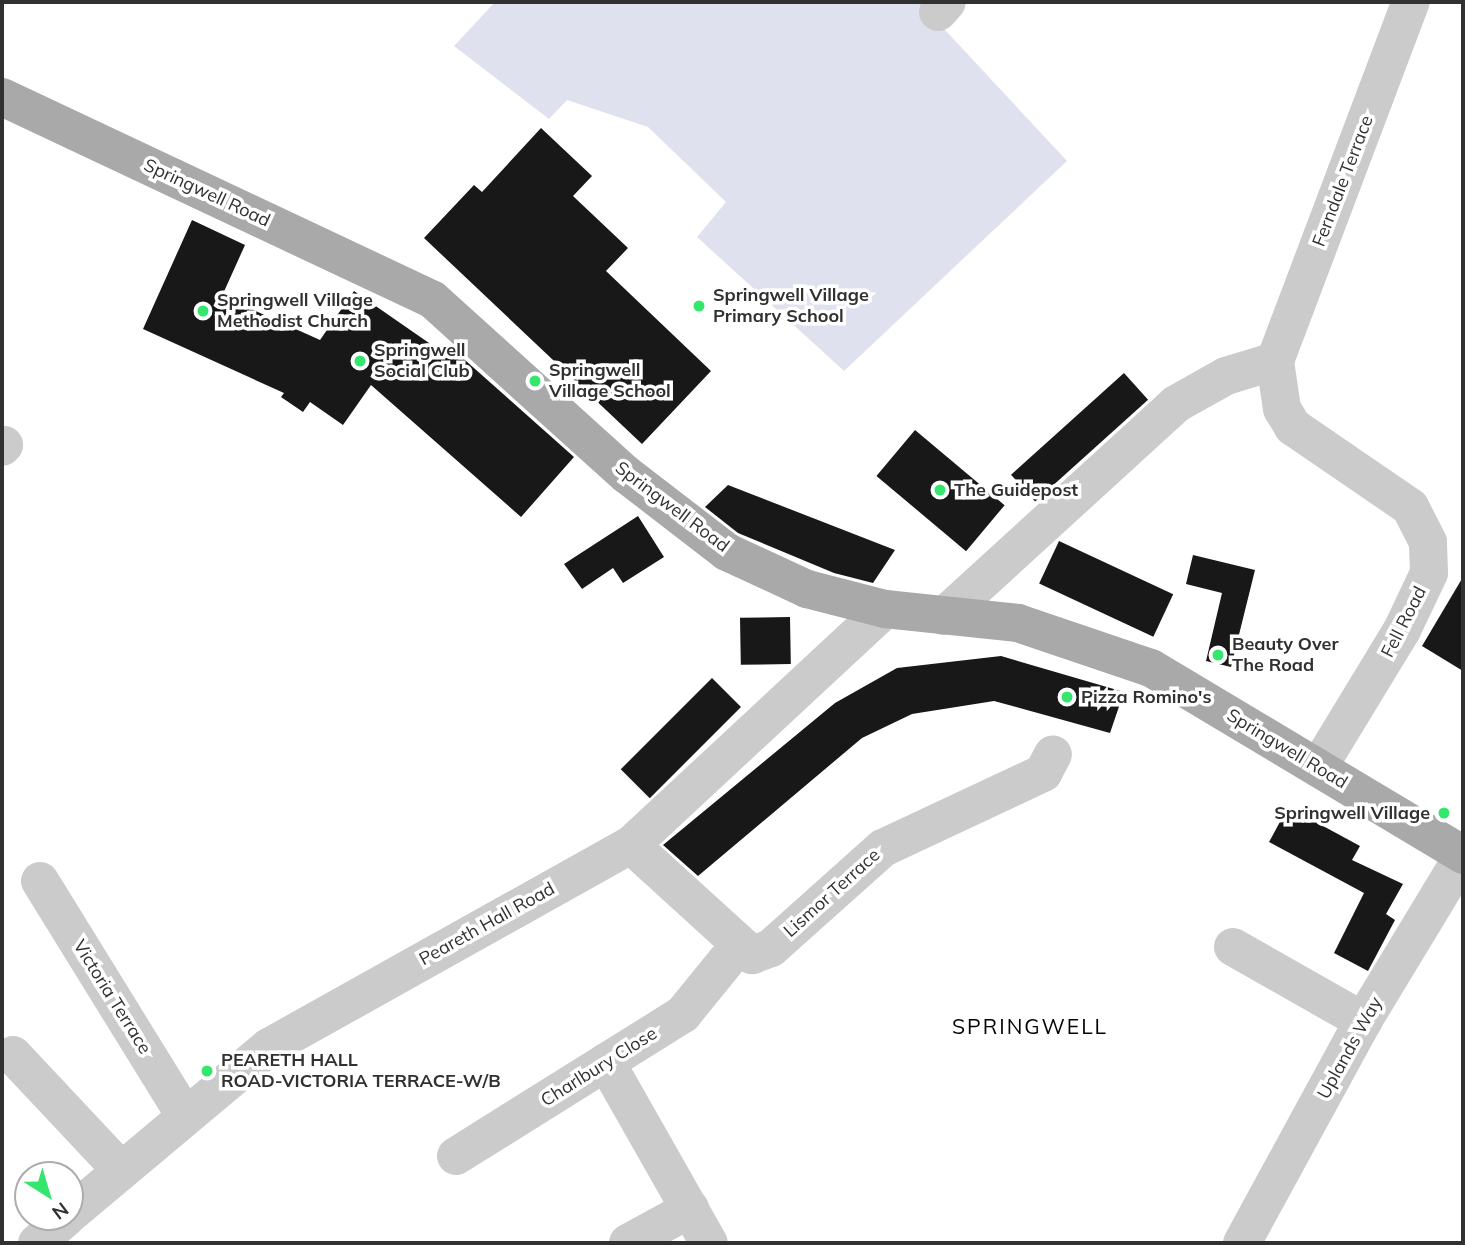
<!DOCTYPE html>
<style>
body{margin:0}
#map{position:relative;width:1465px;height:1245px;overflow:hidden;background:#fff;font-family:Mulish,sans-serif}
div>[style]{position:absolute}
.green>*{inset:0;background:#dfe1ee}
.building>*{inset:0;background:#181818;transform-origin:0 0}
.minor>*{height:38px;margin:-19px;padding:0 19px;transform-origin:19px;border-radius:19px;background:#cbcbcb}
.major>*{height:38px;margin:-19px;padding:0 19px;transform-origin:19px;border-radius:19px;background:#a9a9a9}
.dots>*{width:19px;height:19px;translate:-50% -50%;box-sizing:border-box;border:4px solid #fff;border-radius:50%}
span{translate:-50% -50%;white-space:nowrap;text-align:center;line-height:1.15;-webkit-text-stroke:7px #fff;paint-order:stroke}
.street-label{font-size:18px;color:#313131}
.poi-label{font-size:18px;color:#313131;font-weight:700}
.left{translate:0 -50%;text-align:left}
.right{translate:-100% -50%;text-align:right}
.quarter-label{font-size:21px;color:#000;letter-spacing:2px}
.frame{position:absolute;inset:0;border:4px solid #313131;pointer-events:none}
.north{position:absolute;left:14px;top:1161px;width:70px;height:70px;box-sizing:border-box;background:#fff;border:2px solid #adadad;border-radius:50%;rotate:143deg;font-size:19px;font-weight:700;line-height:28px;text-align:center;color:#313131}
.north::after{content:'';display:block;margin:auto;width:24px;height:32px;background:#34e76c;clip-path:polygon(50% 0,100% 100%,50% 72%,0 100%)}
</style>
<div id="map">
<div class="green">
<i style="clip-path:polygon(495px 2px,919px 2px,1067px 161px,844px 371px,697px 237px,726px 202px,648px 127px,567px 100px,549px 119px,454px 46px)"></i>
</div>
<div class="building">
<i style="clip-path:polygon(541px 128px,592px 176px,573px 196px,628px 248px,606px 271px,711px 371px,642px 444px,424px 238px,474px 185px,482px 192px)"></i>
<i style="clip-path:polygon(192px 220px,245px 245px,222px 296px,320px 340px,354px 291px,442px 352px,448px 345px,574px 457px,521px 517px,371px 385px,343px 425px,310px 402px,303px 412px,281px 397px,284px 393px,143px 329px)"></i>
<i style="left:1124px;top:373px;width:36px;height:152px;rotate:48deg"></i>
<i style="left:915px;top:430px;width:117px;height:60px;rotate:40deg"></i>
<i style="clip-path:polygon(728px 485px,895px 550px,873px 583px,834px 573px,738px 533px,705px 507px)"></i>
<i style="clip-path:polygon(638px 516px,664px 557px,623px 583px,613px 568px,582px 589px,564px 564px)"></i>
<i style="left:1059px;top:541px;width:126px;height:47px;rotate:25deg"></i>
<i style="clip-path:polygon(1193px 555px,1255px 570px,1231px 667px,1206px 661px,1222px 593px,1186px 584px)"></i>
<i style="clip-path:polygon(1463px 577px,1463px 671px,1422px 646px)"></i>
<i style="left:790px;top:617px;width:47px;height:50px;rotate:89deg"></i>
<i style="clip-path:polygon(1001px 656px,1124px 692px,1110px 733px,994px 701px,912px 714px,862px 738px,698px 876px,663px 845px,835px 703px,897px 668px)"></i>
<i style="left:712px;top:678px;width:41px;height:129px;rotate:45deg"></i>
<i style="clip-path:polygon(1288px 807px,1360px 846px,1352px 860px,1403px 884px,1386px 914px,1395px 920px,1368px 971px,1334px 953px,1364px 893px,1269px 842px)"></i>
</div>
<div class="minor">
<i style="left:938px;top:12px;width:13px;rotate:-48deg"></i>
<i style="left:2px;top:447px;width:3px;rotate:-45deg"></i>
<i style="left:944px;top:616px;width:314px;rotate:-42.4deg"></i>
<i style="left:1176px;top:404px;width:57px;rotate:-29.2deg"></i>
<i style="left:1226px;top:376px;width:51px;rotate:-17deg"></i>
<i style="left:1318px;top:768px;width:162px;rotate:-58.7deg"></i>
<i style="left:1402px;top:630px;width:63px;rotate:-64.7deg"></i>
<i style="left:1429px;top:573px;width:31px;rotate:-92deg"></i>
<i style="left:1428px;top:542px;width:39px;rotate:-117deg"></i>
<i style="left:1410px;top:507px;width:142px;rotate:-145.6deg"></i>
<i style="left:1293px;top:427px;width:21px;rotate:-121deg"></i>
<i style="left:1282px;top:409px;width:49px;rotate:-98.3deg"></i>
<i style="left:1275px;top:361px;width:384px;rotate:-69.3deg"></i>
<i style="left:631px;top:845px;width:164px;rotate:42.3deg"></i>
<i style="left:752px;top:955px;width:20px;rotate:-20deg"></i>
<i style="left:771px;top:948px;width:150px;rotate:-41.8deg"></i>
<i style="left:883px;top:848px;width:177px;rotate:-25.1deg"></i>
<i style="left:1043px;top:773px;width:21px;rotate:-62deg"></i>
<i style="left:40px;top:881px;width:274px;rotate:58.3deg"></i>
<i style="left:1233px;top:947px;width:150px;rotate:29.6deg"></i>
<i style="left:13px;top:1055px;width:158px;rotate:46.8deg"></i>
<i style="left:606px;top:1062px;width:208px;rotate:60.4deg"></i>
<i style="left:456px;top:1156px;width:268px;rotate:-32deg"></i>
<i style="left:683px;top:1014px;width:68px;rotate:-50.9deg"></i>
<i style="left:70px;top:1214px;width:260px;rotate:-40deg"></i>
<i style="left:269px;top:1047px;width:415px;rotate:-29.2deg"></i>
<i style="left:631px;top:845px;width:347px;rotate:-42.9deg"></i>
<i style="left:37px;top:1243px;width:40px;rotate:-41deg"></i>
<i style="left:628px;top:1243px;width:71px;rotate:-28.7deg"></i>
<i style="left:1242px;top:1243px;width:253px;rotate:-61.4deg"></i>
<i style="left:1363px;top:1021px;width:193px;rotate:-58.8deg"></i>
</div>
<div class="major">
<i style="left:2px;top:97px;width:476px;rotate:25.2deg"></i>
<i style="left:433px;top:300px;width:261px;rotate:42.1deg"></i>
<i style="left:627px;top:475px;width:126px;rotate:37.6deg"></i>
<i style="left:727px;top:552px;width:88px;rotate:24.8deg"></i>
<i style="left:807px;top:589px;width:81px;rotate:14.4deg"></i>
<i style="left:885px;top:609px;width:134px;rotate:6deg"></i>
<i style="left:1018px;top:623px;width:140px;rotate:18.7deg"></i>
<i style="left:1151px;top:668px;width:364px;rotate:30.9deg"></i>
</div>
<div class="dots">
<i style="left:699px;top:306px;background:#34e76c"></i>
<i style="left:203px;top:311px;background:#34e76c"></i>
<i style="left:360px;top:361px;background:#34e76c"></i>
<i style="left:535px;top:381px;background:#34e76c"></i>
<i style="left:940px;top:490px;background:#34e76c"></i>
<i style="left:1218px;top:655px;background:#34e76c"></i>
<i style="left:1067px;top:697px;background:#34e76c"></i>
<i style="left:1444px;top:813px;background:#34e76c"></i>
<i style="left:207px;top:1071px;background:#34e76c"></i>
</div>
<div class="street-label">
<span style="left:1343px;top:181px;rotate:-69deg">Ferndale Terrace</span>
<span style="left:207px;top:193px;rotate:25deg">Springwell Road</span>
<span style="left:672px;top:507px;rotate:37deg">Springwell Road</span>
<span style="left:1404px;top:622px;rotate:-63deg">Fell Road</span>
<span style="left:1287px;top:749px;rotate:31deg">Springwell Road</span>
<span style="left:832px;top:893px;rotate:-42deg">Lismor Terrace</span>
<span style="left:487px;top:924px;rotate:-29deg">Peareth Hall Road</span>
<span style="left:112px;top:997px;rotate:58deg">Victoria Terrace</span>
<span style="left:1350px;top:1048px;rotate:-61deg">Uplands Way</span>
<span style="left:599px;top:1067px;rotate:-32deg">Charlbury Close</span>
</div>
<div class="poi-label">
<span class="left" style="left:713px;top:306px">Springwell Village<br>Primary School</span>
<span class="left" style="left:217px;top:311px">Springwell Village<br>Methodist Church</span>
<span class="left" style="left:374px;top:361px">Springwell<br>Social Club</span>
<span class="left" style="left:549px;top:381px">Springwell<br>Village School</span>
<span class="left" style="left:954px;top:490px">The Guidepost</span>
<span class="left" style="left:1232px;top:655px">Beauty Over<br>The Road</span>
<span class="left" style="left:1081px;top:697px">Pizza Romino's</span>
<span class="right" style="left:1430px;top:813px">Springwell Village</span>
<span class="left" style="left:221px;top:1071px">PEARETH HALL<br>ROAD-VICTORIA TERRACE-W/B</span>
</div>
<div class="quarter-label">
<span style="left:1030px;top:1026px">SPRINGWELL</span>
</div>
<div class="frame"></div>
<div class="north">N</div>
</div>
